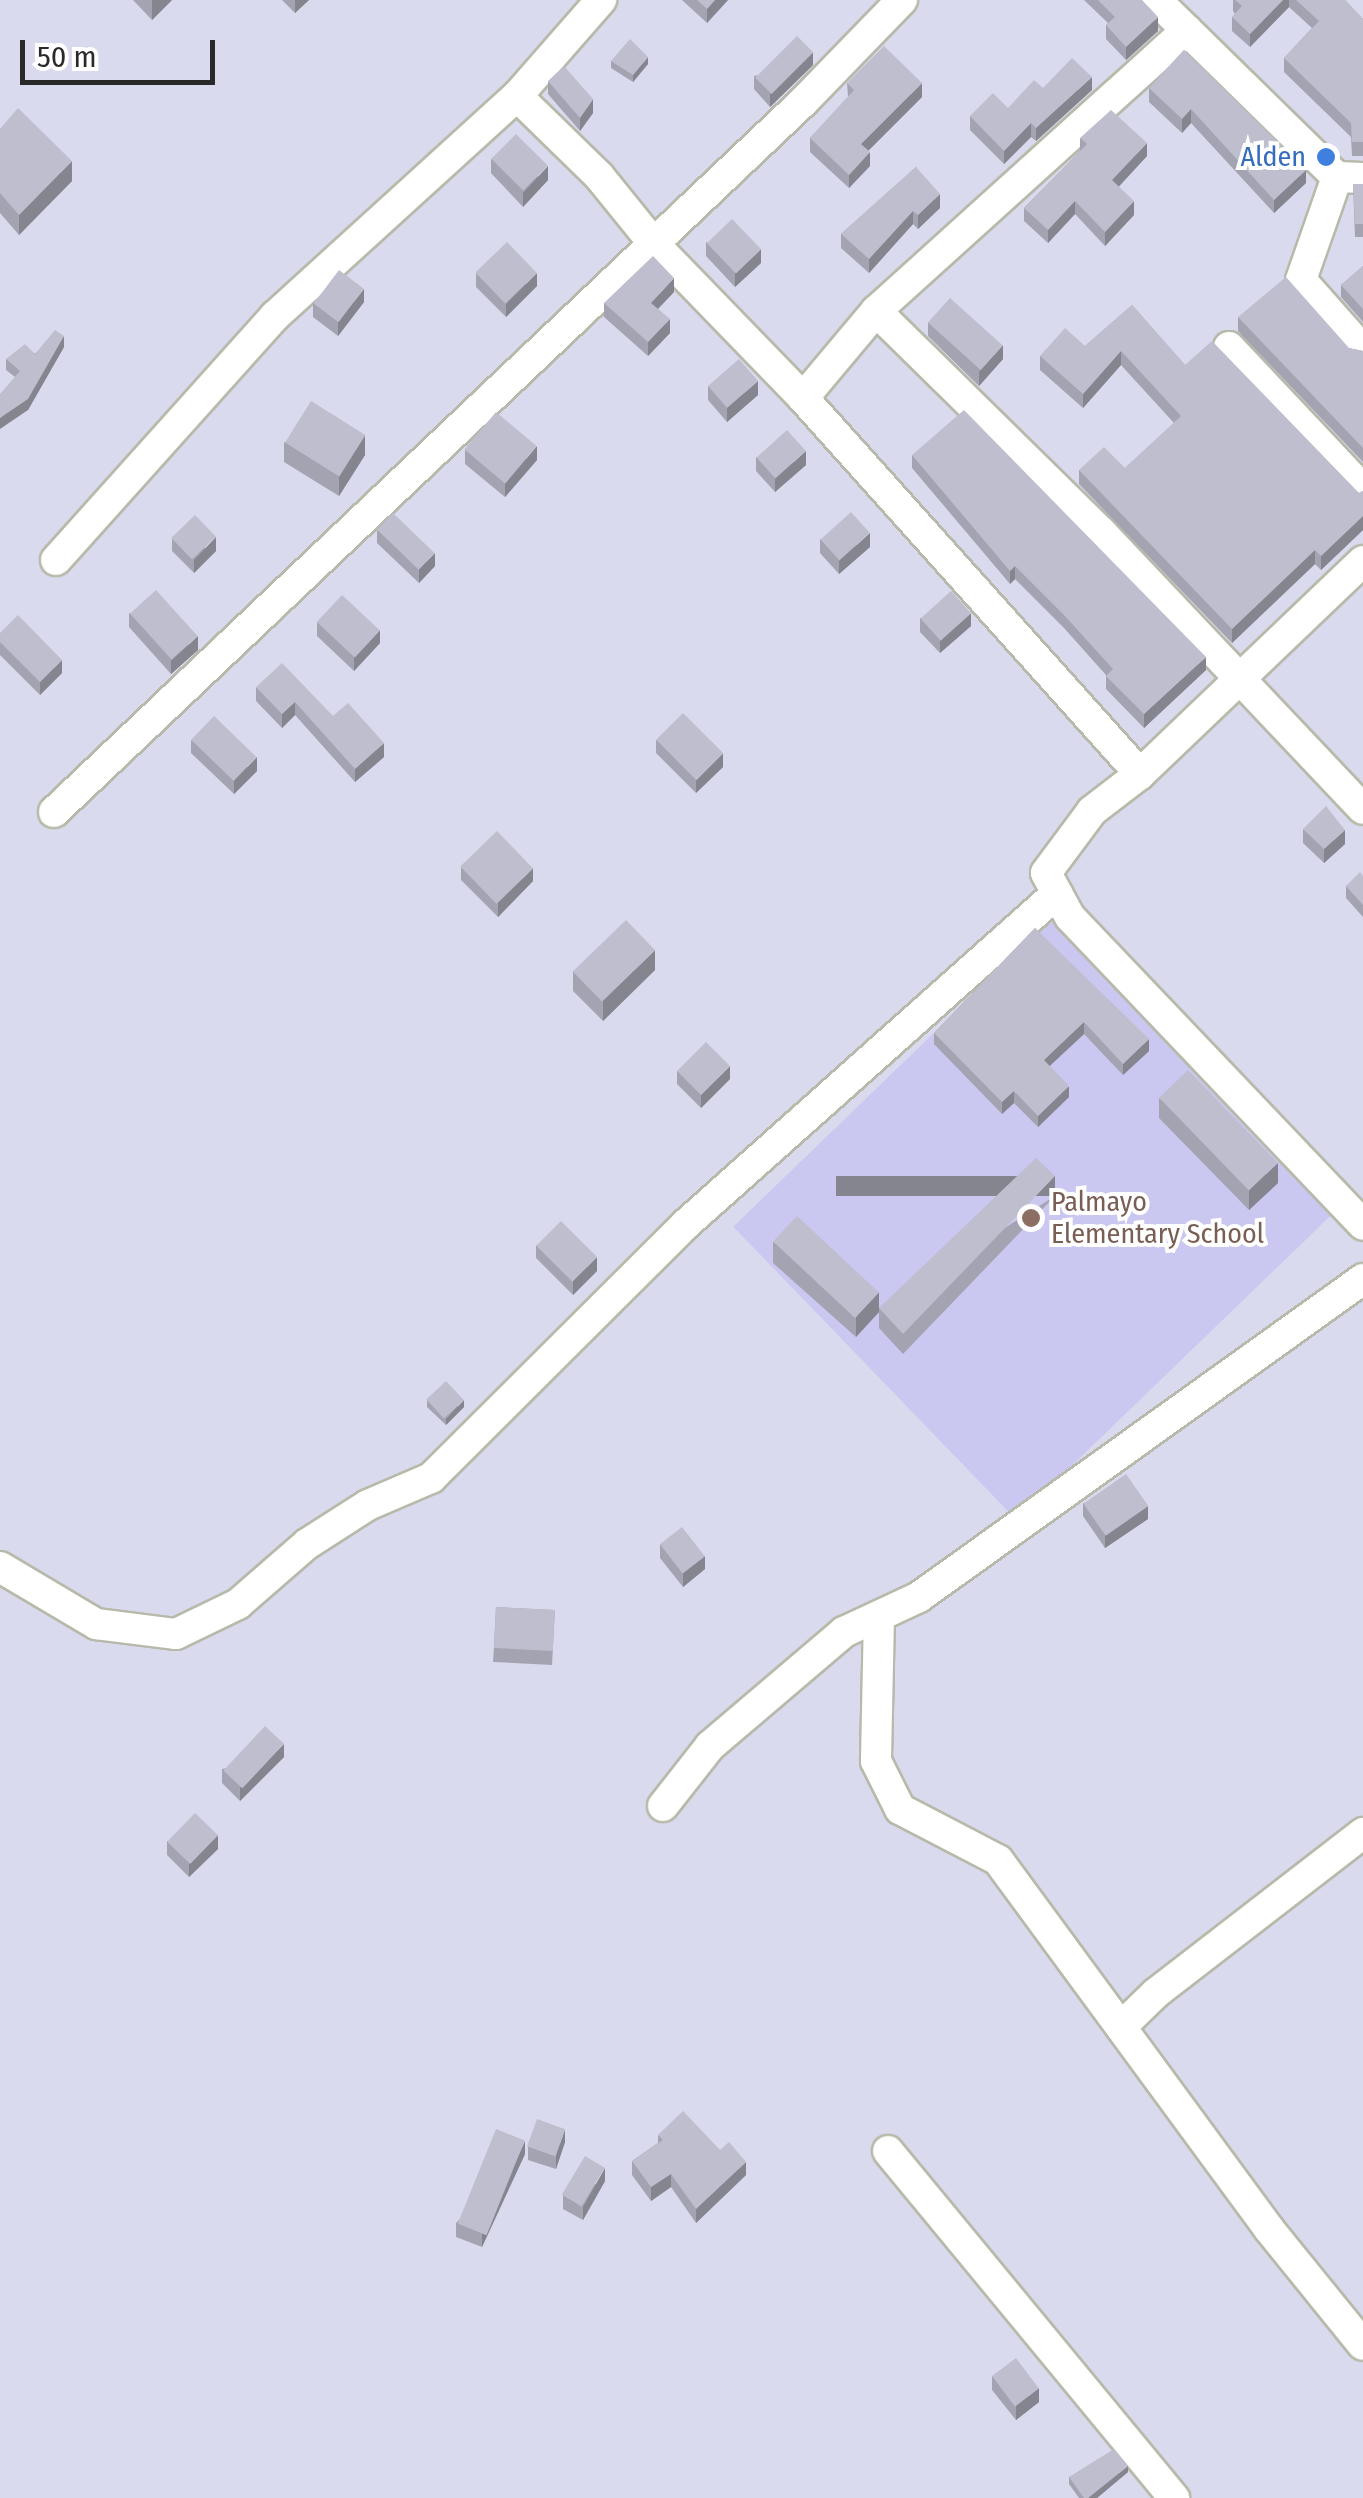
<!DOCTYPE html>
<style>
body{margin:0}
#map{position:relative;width:1363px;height:2498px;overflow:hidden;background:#d9daed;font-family:"Fira Sans Condensed",sans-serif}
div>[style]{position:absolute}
.education>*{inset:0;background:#cac7f0;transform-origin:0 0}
.roads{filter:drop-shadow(2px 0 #b7baaa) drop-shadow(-2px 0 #b7baaa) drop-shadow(0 2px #b7baaa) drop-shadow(0 -2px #b7baaa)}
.street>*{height:30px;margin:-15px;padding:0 15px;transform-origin:15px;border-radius:15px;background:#fff}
.wall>*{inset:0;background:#a3a3b1;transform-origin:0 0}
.shaded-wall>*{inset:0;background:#858590;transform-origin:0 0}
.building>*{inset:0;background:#bebece;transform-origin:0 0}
.dots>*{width:28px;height:28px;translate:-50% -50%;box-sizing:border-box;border:5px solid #fff;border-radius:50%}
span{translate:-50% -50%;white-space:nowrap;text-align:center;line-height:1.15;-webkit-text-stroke:8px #fff;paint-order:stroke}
.shop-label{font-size:28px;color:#366cbe}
.right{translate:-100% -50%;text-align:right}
.education-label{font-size:28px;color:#785e54}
.left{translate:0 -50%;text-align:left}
.scale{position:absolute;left:20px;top:40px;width:195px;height:45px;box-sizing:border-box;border:5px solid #292929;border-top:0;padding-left:12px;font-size:30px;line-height:35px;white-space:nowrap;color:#292929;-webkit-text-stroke:8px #fff;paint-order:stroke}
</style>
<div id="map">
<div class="education">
<i style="left:1052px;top:919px;width:407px;height:443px;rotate:46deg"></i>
</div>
<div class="roads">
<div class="street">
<i style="left:1156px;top:0;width:253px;rotate:44.4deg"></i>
<i style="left:1337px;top:177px;width:26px;rotate:2deg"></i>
<i style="left:1187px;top:30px;width:419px;rotate:137.9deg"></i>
<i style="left:876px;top:311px;width:315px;rotate:44.5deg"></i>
<i style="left:1101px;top:532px;width:381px;rotate:46.6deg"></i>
<i style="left:517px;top:96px;width:115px;rotate:44.3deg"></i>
<i style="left:599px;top:176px;width:87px;rotate:51deg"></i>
<i style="left:654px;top:244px;width:214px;rotate:45.9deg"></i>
<i style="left:803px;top:398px;width:505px;rotate:48.13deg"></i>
<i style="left:1337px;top:177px;width:109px;rotate:109.3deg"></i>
<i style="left:1301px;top:280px;width:94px;rotate:48.5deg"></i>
<i style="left:1229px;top:347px;width:195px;rotate:46.7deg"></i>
<i style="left:803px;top:398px;width:114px;rotate:-50deg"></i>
<i style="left:56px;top:560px;width:328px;rotate:-48.1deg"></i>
<i style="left:275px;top:316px;width:327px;rotate:-42.3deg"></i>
<i style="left:517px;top:96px;width:128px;rotate:-48.8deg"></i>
<i style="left:1363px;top:561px;width:308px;rotate:136.3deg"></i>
<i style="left:1140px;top:774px;width:61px;rotate:142.4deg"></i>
<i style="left:1092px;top:811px;width:77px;rotate:126.6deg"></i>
<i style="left:1046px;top:873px;width:50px;rotate:61.4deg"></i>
<i style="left:1070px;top:917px;width:425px;rotate:46.4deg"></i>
<i style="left:54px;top:812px;width:1033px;rotate:-43.47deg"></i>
<i style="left:804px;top:101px;width:141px;rotate:-45.9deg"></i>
<i style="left:0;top:1567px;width:112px;rotate:30.7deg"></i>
<i style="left:96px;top:1624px;width:81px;rotate:7.1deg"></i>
<i style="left:176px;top:1634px;width:69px;rotate:-25.8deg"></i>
<i style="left:238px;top:1604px;width:91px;rotate:-41deg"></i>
<i style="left:307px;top:1544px;width:72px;rotate:-32.6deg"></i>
<i style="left:368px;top:1505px;width:69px;rotate:-23.2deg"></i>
<i style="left:431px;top:1478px;width:360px;rotate:-44.9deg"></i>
<i style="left:686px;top:1224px;width:497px;rotate:-41.7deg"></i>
<i style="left:879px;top:1616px;width:145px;rotate:91.2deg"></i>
<i style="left:876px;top:1761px;width:54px;rotate:63.4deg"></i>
<i style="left:900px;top:1809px;width:110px;rotate:27.5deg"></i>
<i style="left:998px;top:1860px;width:458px;rotate:53.7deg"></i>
<i style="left:1269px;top:2229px;width:149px;rotate:51deg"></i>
<i style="left:663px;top:1806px;width:76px;rotate:-51.9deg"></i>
<i style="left:710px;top:1746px;width:176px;rotate:-40.4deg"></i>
<i style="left:844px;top:1632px;width:83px;rotate:-25deg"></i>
<i style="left:919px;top:1597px;width:546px;rotate:-35.61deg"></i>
<i style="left:1122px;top:2026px;width:47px;rotate:-44.1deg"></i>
<i style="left:1156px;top:1993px;width:262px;rotate:-37.7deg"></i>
<i style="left:888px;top:2151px;width:450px;rotate:50.5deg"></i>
</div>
</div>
<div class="wall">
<i style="clip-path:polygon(133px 0,172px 0,152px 20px)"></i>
<i style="clip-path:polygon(282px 0,309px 0,295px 13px)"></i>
<i style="clip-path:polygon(682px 0,728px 0,707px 23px)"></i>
<i style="clip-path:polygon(1084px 0,1142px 0,1158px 31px,1126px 60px,1106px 39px,1106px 25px,1108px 23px)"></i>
<i style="clip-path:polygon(1233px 0,1345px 0,1363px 19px,1363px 156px,1352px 156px,1351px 137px,1284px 72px,1284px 58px,1312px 28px,1289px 7px,1250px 47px,1232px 31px,1232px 17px,1235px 14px,1233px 11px)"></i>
<i style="clip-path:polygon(1184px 50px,1306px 183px,1274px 213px,1191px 123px,1182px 133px,1149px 102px,1149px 88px)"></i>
<i style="clip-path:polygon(611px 61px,648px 64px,633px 82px,611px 68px)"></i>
<i style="clip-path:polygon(813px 65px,770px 107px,754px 89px,754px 76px)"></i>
<i style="clip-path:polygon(548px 81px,593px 113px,580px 131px,548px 94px)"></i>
<i style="clip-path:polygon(847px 83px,922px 97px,868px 151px,870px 166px,849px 188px,810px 152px,810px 138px,848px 97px)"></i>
<i style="clip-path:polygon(1043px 88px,1092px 90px,1036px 141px,1031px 137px,1004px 164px,970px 130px,970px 116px,1008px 108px)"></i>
<i style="clip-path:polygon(0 129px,72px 181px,19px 235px,0 213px)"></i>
<i style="clip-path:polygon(1080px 138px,1147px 156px,1118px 187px,1134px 215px,1105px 246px,1075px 214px,1048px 243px,1024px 221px,1024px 208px,1080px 151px)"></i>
<i style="clip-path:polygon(491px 159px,548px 180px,523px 207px,491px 173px)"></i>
<i style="clip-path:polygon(916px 167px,940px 208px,918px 229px,913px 224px,869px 273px,841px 248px,841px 234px)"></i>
<i style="clip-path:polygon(1353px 184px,1363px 184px,1363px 237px,1355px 237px)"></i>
<i style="clip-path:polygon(706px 242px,761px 263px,735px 287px,706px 256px)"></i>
<i style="clip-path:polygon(1363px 266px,1363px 322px,1341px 297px,1341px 285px)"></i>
<i style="clip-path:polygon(476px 273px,537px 286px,506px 317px,476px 287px)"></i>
<i style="clip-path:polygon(674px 292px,658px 309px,670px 333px,648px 356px,604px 317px,604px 303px)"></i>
<i style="clip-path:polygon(364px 302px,338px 336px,313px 317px,313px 303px)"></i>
<i style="clip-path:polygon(1132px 305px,1185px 365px,1359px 493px,1363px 491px,1363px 530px,1321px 570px,1315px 564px,1232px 643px,1079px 484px,1079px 470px,1125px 468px,1174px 423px,1121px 365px,1083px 408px,1040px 370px,1040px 356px,1085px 346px)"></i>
<i style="clip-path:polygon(1238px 317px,1349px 348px,1363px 351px,1363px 462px,1238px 331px)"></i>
<i style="clip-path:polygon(928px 322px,1003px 359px,979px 386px,928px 336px)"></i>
<i style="clip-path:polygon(64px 347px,28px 410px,15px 377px,6px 370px,6px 359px)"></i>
<i style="clip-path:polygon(708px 386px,758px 395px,727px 422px,708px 400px)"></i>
<i style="clip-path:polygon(284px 442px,365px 455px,339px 496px,284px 462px)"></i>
<i style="clip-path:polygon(465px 450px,537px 460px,505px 497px,465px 464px)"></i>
<i style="clip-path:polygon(912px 455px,1206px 670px,1144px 728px,1106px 689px,1106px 675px,1064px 628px,1015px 579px,1010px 584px,912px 468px)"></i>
<i style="clip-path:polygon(756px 457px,806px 465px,775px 492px,756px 471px)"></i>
<i style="clip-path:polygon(377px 530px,435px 566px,419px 583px,377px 543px)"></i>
<i style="clip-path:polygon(172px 538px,216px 551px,194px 573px,172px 551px)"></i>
<i style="clip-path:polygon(820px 539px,870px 547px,839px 574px,820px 553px)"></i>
<i style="clip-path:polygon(129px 613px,198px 650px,171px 674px,129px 627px)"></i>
<i style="clip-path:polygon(920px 618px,971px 626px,940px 653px,920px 632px)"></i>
<i style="clip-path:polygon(317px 622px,380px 643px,354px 671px,317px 636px)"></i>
<i style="clip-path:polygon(0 633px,62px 673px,40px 695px,0 655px)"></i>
<i style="clip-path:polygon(256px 687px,333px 716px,384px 757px,355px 782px,295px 715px,282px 728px,256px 701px)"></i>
<i style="clip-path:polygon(191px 740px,257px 771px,234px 794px,191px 753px)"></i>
<i style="clip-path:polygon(656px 740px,723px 767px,696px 793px,656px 753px)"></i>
<i style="clip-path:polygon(1303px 829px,1345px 844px,1324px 863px,1303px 843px)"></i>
<i style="clip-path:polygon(461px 867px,533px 881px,498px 917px,461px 880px)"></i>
<i style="clip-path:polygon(1363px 876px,1363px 917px,1346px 898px,1346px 886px)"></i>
<i style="clip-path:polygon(1035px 928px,1149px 1051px,1123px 1075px,1084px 1034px,1050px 1066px,1069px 1097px,1038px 1127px,1014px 1103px,1002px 1114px,934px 1044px,934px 1033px)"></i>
<i style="clip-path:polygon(655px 970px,603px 1021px,573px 991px,573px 971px)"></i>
<i style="clip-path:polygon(677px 1071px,730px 1079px,701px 1108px,677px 1084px)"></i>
<i style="clip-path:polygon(1159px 1098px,1278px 1183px,1249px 1210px,1159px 1118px)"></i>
<i style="clip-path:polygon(1055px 1196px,903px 1354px,879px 1328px,879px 1312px,856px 1337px,773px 1263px,773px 1242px,879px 1308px)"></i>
<i style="clip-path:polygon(536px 1245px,597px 1271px,573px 1295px,536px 1258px)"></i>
<i style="clip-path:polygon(427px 1400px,464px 1407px,446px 1425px,427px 1407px)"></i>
<i style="clip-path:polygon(1083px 1503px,1148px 1519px,1105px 1548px,1083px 1516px)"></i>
<i style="clip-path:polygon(660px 1544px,705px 1569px,683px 1587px,660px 1558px)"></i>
<i style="left:496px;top:1607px;width:59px;height:55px;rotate:3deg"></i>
<i style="clip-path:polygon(284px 1757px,240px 1801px,222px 1783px,222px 1769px)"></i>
<i style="clip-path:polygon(167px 1841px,218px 1849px,189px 1877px,167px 1855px)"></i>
<i style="clip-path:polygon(658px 2135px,720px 2150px,746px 2175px,696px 2223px,671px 2187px,651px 2201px,632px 2175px,632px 2161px,658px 2143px)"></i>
<i style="clip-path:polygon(565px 2142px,556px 2169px,528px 2160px,528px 2147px)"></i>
<i style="clip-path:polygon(525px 2154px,482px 2247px,456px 2237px,456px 2223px)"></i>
<i style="clip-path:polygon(605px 2181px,583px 2220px,563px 2209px,563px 2195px)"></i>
<i style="clip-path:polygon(992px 2376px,1039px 2402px,1016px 2420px,992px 2390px)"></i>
<i style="clip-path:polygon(1128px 2472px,1097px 2498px,1079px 2498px,1069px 2484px,1069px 2477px)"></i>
</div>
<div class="shaded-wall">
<i style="clip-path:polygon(152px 0,172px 0,152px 20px)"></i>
<i style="clip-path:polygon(295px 0,309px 0,295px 13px)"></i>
<i style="clip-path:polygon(715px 0,728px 0,707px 23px,707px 9px)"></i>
<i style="clip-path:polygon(1283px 0,1289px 0,1289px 7px,1250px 47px,1250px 34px)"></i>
<i style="clip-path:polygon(1158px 17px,1158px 31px,1126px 60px,1126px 47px)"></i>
<i style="clip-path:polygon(813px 52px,813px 65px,770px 107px,770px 94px)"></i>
<i style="clip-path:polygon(648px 57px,648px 64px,633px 82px,633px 75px)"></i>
<i style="clip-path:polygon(1092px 77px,1092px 90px,1036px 141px,1036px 128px)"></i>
<i style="clip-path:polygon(922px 83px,922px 97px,861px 158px,861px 144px)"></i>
<i style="clip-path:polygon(593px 99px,593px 113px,580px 131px,580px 118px)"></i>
<i style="clip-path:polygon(1191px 109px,1191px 123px,1182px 133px,1182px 119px)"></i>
<i style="clip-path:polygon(1031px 123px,1031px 137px,1004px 164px,1004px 151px)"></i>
<i style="clip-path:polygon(1147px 143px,1147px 156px,1112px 194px,1112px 180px)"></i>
<i style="clip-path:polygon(870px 152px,870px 166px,849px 188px,849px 175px)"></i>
<i style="clip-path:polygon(72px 161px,72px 181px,19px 235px,19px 215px)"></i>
<i style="clip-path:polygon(548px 166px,548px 180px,523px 207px,523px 193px)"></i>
<i style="clip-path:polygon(1306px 170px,1306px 183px,1274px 213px,1274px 200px)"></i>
<i style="clip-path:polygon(940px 194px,940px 208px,918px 229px,918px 215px)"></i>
<i style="clip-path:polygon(1075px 201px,1075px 214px,1048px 243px,1048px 230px)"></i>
<i style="clip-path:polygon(1134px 201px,1134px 215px,1105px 246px,1105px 232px)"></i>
<i style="clip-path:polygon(913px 211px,913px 224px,869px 273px,869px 259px)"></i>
<i style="clip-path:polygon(761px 249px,761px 263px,735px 287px,735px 273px)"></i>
<i style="clip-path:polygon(537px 273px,537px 286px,506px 317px,506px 304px)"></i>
<i style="clip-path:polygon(674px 278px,674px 292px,651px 316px,651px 303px)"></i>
<i style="clip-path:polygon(364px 289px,364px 302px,338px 336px,338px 322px)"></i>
<i style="clip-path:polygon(670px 319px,670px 333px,648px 356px,648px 342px)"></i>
<i style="clip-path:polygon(64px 336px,64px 347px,28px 410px,0 429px,0 418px)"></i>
<i style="clip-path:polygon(1003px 345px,1003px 359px,979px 386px,979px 372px)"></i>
<i style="clip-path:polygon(1121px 351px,1121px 365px,1083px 408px,1083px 394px)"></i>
<i style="clip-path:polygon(758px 381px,758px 395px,727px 422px,727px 408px)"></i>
<i style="clip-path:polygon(365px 435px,365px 455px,339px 496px,339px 476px)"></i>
<i style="clip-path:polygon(537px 446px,537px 460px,505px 497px,505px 484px)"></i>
<i style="clip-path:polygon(806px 451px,806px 465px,775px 492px,775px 479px)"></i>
<i style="clip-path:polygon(1363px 516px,1363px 530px,1321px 570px,1321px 556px)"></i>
<i style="clip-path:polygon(870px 533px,870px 547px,839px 574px,839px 561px)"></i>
<i style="clip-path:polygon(216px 537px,216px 551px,194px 573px,194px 560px)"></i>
<i style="clip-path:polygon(1315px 550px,1315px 564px,1232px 643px,1232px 629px)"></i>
<i style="clip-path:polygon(435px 553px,435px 566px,419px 583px,419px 569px)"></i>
<i style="clip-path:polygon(1015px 566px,1015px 579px,1010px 584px,1010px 571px)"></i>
<i style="clip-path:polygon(971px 613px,971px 626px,940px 653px,940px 640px)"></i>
<i style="clip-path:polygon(380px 630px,380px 643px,354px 671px,354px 657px)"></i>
<i style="clip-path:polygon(198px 636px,198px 650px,171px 674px,171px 661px)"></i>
<i style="clip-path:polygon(1206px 657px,1206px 670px,1144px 728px,1144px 714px)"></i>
<i style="clip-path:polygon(62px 660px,62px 673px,40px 695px,40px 682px)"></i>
<i style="clip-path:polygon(295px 702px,295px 715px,282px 728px,282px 714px)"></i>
<i style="clip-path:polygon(384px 743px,384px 757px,355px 782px,355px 769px)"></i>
<i style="clip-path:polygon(723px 753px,723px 767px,696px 793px,696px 780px)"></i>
<i style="clip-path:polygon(257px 757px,257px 771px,234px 794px,234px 781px)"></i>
<i style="clip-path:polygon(1345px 830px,1345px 844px,1324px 863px,1324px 849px)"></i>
<i style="clip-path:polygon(533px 868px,533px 881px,498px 917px,498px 903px)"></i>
<i style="clip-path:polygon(655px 950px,655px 970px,603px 1021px,603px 1001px)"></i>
<i style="clip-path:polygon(1084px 1022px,1084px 1034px,1044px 1071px,1044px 1060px)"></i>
<i style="clip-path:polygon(1149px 1039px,1149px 1051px,1123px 1075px,1123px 1064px)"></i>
<i style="clip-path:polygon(730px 1066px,730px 1079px,701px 1108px,701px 1095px)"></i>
<i style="clip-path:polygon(1069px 1086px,1069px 1097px,1038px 1127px,1038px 1116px)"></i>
<i style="clip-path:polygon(1014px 1091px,1014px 1103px,1002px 1114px,1002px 1102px)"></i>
<i style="clip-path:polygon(1278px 1163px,1278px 1183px,1249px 1210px,1249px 1190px)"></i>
<i style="left:1055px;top:1176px;width:20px;height:219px;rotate:90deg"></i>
<i style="clip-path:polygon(597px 1257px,597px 1271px,573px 1295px,573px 1281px)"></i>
<i style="clip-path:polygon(879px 1292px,879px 1312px,856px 1337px,856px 1317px)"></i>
<i style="clip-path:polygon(464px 1400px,464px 1407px,446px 1425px,446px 1419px)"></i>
<i style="clip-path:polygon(1148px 1506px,1148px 1519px,1105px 1548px,1105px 1534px)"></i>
<i style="clip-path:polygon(705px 1556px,705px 1569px,683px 1587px,683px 1573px)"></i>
<i style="clip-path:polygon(284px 1744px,284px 1757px,240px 1801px,240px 1788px)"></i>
<i style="clip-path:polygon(218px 1835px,218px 1849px,189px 1877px,189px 1863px)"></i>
<i style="clip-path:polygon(565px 2129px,565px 2142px,556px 2169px,556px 2156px)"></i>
<i style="clip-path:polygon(525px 2141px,525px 2154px,482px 2247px,482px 2234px)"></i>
<i style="clip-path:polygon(746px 2162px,746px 2175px,696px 2223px,696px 2209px)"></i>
<i style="clip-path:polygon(605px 2168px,605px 2181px,583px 2220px,583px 2207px)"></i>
<i style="clip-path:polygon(671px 2174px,671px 2187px,651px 2201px,651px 2187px)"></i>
<i style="clip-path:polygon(1039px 2388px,1039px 2402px,1016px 2420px,1016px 2406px)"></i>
<i style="clip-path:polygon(1128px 2466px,1128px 2472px,1097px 2498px,1088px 2498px)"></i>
</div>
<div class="building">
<i style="clip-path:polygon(697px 0,715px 0,707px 9px)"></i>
<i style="clip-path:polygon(1098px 0,1142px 0,1158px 17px,1126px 47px,1106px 25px,1115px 17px)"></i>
<i style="clip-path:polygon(1235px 0,1283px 0,1250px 34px,1232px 17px,1242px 6px)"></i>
<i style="clip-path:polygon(1296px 0,1345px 0,1363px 19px,1363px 142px,1352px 142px,1351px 123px,1284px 58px,1319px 21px)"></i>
<i style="left:797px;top:36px;width:23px;height:59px;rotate:45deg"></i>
<i style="clip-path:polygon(630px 39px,648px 57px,633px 75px,611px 61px)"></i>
<i style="clip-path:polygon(884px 46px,922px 83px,861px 144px,870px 152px,849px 175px,810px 138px,854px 90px,847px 83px)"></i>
<i style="clip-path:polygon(1184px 50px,1306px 170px,1274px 200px,1191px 109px,1182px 119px,1149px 88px)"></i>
<i style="clip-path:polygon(1072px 58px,1092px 77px,1036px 128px,1031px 123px,1004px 151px,970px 116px,993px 93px,1008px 108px,1034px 80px,1043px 88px)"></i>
<i style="clip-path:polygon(564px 66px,593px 99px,580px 118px,548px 81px)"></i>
<i style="clip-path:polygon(18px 108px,72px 161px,19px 215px,0 193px,0 129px)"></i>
<i style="clip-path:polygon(1111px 110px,1147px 143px,1112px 180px,1134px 201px,1105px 232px,1075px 201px,1048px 230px,1024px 208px,1087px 144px,1080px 138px)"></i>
<i style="left:516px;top:134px;width:45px;height:35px;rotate:45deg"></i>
<i style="clip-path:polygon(916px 167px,940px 194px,918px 215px,913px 211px,869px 259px,841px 234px)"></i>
<i style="clip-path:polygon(1353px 184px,1363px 184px,1363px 224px,1355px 224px)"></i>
<i style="left:732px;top:219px;width:42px;height:35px;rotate:46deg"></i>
<i style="left:507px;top:242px;width:43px;height:44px;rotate:46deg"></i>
<i style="clip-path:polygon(653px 256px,674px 278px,651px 303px,670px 319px,648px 342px,604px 303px)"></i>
<i style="clip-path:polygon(1363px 266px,1363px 309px,1341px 285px)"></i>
<i style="left:339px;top:270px;width:31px;height:42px;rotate:37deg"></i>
<i style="clip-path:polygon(1286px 277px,1349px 348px,1363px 351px,1363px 448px,1238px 317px)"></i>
<i style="left:950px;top:298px;width:71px;height:33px;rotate:42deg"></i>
<i style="clip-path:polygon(1132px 305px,1185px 365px,1212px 341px,1359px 493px,1363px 491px,1363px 516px,1321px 556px,1315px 550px,1232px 629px,1079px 470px,1104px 447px,1125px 468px,1181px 416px,1121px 351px,1083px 394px,1040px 356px,1065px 328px,1085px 346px)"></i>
<i style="clip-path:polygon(55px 330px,64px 336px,28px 399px,0 418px,0 394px,20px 371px,6px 359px,25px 344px,35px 354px)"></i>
<i style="left:739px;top:359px;width:29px;height:41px;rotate:49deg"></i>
<i style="left:311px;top:401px;width:64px;height:49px;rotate:32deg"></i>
<i style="clip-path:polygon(964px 410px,1206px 657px,1144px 714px,1106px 676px,1113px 669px,1064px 615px,1015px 566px,1010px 571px,912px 455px)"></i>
<i style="left:496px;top:412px;width:53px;height:49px;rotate:40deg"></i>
<i style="left:787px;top:430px;width:28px;height:41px;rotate:48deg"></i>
<i style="left:851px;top:512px;width:28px;height:41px;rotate:48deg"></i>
<i style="left:393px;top:513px;width:58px;height:23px;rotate:44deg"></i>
<i style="left:195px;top:515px;width:30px;height:33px;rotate:46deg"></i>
<i style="left:156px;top:590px;width:62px;height:35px;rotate:48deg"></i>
<i style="left:951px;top:591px;width:30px;height:41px;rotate:48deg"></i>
<i style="left:342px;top:595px;width:52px;height:37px;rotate:43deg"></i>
<i style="clip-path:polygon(18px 615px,62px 660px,40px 682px,0 642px,0 633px)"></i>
<i style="clip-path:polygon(282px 663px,333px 716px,348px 703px,384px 743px,355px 769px,295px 702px,282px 714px,256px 687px)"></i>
<i style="left:683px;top:713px;width:57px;height:38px;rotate:45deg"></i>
<i style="left:214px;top:716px;width:59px;height:33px;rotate:44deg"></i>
<i style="clip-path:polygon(1326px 806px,1345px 830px,1324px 849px,1303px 829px)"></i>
<i style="left:497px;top:831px;width:52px;height:51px;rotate:46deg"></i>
<i style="clip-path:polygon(1360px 872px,1363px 876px,1363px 905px,1346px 886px)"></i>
<i style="left:626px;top:920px;width:42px;height:74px;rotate:46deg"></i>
<i style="clip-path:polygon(1035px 928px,1149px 1039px,1123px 1064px,1084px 1022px,1044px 1060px,1069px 1086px,1038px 1116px,1014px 1091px,1002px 1102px,934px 1033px)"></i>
<i style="left:706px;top:1042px;width:34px;height:41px;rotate:45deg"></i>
<i style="left:1188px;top:1070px;width:129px;height:40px;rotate:46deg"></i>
<i style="clip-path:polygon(1036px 1158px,1055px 1176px,903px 1334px,879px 1308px)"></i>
<i style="left:797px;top:1216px;width:112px;height:35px;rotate:43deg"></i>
<i style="left:561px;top:1221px;width:51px;height:35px;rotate:45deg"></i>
<i style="left:446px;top:1381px;width:26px;height:27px;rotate:47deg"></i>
<i style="left:1126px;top:1474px;width:39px;height:52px;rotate:55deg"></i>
<i style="left:682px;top:1527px;width:37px;height:28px;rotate:52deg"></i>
<i style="left:496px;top:1607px;width:59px;height:41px;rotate:3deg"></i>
<i style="left:265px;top:1726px;width:26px;height:61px;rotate:43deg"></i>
<i style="left:195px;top:1813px;width:32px;height:40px;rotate:44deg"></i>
<i style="clip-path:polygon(683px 2111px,720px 2150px,729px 2142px,746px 2162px,696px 2209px,671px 2174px,651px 2187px,632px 2161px,663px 2140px,658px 2135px)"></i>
<i style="left:537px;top:2119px;width:30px;height:29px;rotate:20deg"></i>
<i style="left:496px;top:2129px;width:31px;height:102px;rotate:22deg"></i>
<i style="left:585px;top:2156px;width:23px;height:45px;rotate:31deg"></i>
<i style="left:1016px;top:2358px;width:38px;height:30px;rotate:53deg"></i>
<i style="clip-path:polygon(1114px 2449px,1128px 2466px,1088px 2498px,1084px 2498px,1069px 2477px)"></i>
</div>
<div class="dots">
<i style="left:1326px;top:157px;background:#3f7fe0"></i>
<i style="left:1031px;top:1218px;background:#8d6e63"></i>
</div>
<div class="shop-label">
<span class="right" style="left:1306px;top:157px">Alden</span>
</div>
<div class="education-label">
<span class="left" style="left:1051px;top:1218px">Palmayo<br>Elementary School</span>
</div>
<div class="scale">50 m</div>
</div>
